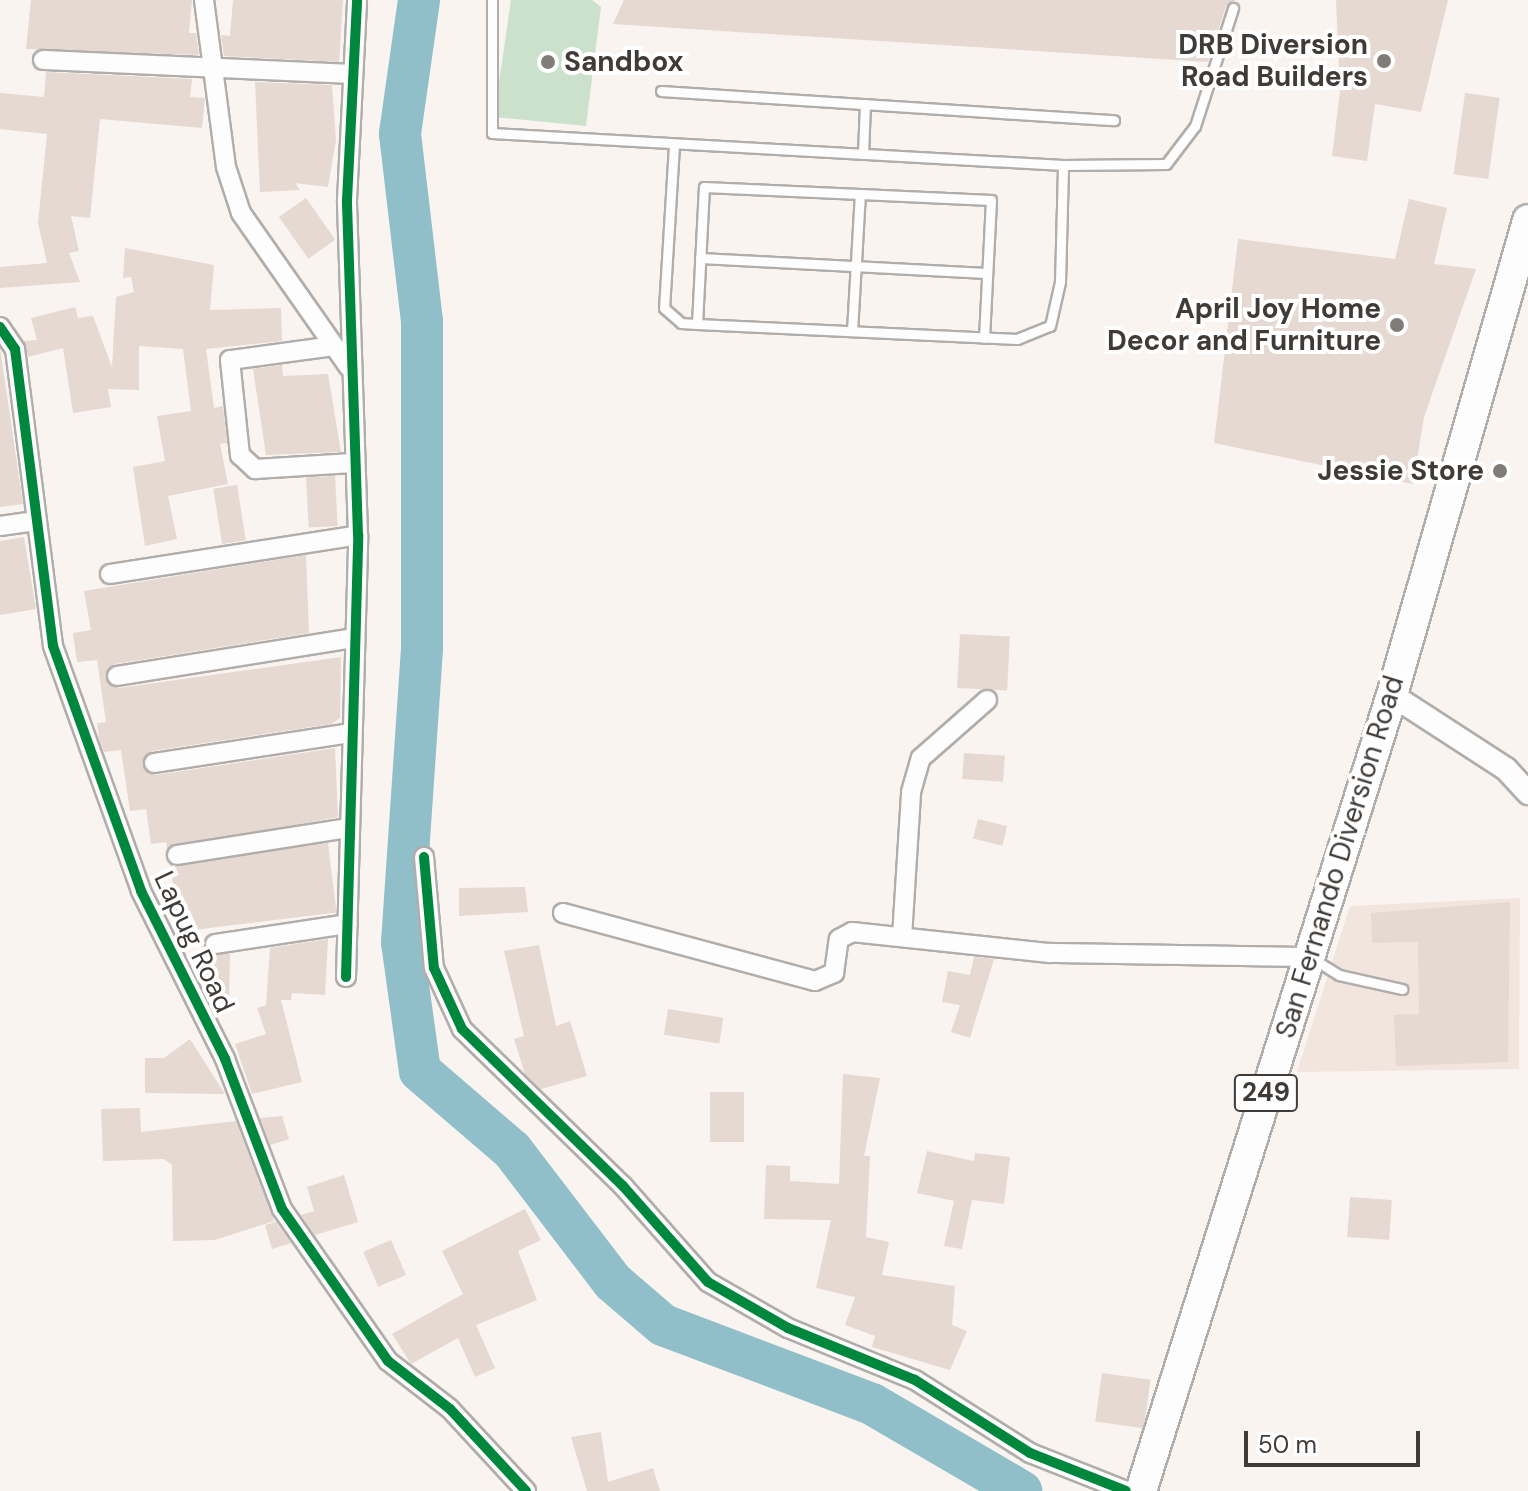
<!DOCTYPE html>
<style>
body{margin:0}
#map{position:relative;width:1528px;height:1491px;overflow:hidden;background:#f9f4f0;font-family:"DM Sans",sans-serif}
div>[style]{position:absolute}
.built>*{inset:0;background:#f1e5dd}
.green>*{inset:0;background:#cbe1cb}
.river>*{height:42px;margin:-21px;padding:0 21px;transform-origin:21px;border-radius:21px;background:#90bfca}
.building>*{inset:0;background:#e5d9d1;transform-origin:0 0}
.roads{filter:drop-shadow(2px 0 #b1adaa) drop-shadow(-2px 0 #b1adaa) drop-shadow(0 2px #b1adaa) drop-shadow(0 -2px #b1adaa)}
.service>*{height:9px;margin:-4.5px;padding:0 4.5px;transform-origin:4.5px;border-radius:4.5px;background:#fefdfd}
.minor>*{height:18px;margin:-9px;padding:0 9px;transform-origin:9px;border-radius:9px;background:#fefdfd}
.tertiary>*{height:22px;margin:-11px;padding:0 11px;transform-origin:11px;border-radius:11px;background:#fefdfd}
.trunk>*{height:30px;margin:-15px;padding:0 15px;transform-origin:15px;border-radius:15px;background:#fefdfd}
.cycleway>*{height:10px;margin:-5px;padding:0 5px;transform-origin:5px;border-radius:5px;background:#00873e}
.dots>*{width:22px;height:22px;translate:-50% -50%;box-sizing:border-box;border:4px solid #fff;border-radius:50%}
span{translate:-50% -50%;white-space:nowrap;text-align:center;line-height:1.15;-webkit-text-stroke:8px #fff;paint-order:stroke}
.shield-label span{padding:2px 6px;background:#fff;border:2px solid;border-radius:6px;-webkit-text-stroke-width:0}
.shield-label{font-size:26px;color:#3f3b38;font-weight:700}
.poi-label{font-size:28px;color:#3f3b38;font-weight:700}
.right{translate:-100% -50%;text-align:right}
.left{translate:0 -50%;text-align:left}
.street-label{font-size:28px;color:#3f3b38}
.scale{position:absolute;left:1244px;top:1431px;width:176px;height:36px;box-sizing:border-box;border:4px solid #3f3b38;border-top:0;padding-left:10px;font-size:24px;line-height:28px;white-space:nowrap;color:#3f3b38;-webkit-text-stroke:6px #fff;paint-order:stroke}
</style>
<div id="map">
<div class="built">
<i style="clip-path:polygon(1520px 898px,1519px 1069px,1297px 1072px,1350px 906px)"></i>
</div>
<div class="green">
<i style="clip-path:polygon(511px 0,592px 0,601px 7px,586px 126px,494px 117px)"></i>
</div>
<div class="river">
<i style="left:419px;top:0;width:135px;rotate:98.1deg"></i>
<i style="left:400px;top:134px;width:188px;rotate:83.3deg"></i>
<i style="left:422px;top:321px;width:328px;rotate:90deg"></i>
<i style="left:422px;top:649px;width:294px;rotate:93.9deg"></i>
<i style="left:402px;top:942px;width:130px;rotate:82.1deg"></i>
<i style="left:420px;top:1071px;width:121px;rotate:40.7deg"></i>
<i style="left:512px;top:1150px;width:166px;rotate:52.6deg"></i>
<i style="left:613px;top:1282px;width:66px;rotate:40.7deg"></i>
<i style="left:663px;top:1325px;width:223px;rotate:20.7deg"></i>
<i style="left:872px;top:1404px;width:173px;rotate:30.3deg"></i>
</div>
<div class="building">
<i style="clip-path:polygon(31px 0,192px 0,189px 33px,196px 33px,199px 55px,26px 49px)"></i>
<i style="clip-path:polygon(233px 0,343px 0,339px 62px,224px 56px,221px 35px,230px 36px)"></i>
<i style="clip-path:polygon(624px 0,1236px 0,1226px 6px,1208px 62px,613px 24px)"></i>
<i style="clip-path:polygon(1336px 0,1448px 0,1421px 112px,1375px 104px,1367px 161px,1332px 156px,1340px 91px)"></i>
<i style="clip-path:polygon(46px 72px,192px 79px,190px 97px,205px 98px,202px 128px,100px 119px,90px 218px,71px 216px,79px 251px,69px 253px,80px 282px,0 288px,0 267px,47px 263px,38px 223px,47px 134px,0 129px,0 93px,44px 97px)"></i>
<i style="clip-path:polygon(255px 82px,332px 85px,336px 140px,328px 187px,295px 183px,300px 190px,260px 192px)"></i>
<i style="left:1465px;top:93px;width:35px;height:82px;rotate:8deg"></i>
<i style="left:306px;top:198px;width:51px;height:33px;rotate:55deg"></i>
<i style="clip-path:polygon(1409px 199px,1447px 208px,1434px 264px,1476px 269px,1424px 417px,1413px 484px,1214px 443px,1238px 239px,1395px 259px)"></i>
<i style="clip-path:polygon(125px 248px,214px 265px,210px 310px,281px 308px,282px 341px,206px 349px,214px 408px,223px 406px,227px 443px,220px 444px,228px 484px,168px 496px,177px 539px,145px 546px,133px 467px,165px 461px,157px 416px,191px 411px,183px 349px,139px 346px,139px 390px,108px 389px,111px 407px,73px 413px,63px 348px,28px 357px,24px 341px,37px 340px,31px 318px,75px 307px,78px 318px,93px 316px,112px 367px,116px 297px,134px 292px,131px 277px,123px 278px)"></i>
<i style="clip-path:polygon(0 348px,23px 504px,0 507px)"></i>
<i style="clip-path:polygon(282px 365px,283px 376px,328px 374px,341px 452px,266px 455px,253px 369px)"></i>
<i style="left:335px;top:476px;width:50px;height:29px;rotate:87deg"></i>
<i style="left:237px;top:485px;width:56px;height:24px;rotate:81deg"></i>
<i style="clip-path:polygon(24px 537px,36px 609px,0 615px,0 541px)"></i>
<i style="clip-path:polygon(306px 555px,309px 633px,115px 664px,105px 677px,119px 688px,341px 657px,340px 718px,331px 724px,152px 751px,142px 764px,156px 775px,335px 748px,338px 817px,167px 849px,166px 842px,151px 844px,146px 809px,130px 811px,121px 750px,104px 752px,99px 738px,97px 723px,106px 722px,97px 660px,77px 662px,73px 633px,91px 630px,84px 591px)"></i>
<i style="left:960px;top:634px;width:50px;height:54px;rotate:3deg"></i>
<i style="left:964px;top:753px;width:41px;height:26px;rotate:4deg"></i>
<i style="left:978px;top:819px;width:30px;height:20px;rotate:14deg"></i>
<i style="left:328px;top:843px;width:70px;height:159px;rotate:83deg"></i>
<i style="clip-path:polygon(525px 887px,528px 912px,459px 916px,459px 888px)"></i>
<i style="clip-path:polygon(1510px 902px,1508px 1062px,1396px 1066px,1394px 1015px,1419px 1014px,1418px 942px,1372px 943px,1371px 913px)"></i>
<i style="clip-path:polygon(328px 939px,325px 995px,292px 993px,291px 1000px,281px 1000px,302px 1082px,252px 1094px,235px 1044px,266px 1034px,257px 1008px,266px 1005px,270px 948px)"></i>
<i style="clip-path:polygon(539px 945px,556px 1026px,570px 1021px,587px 1076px,541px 1089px,525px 1074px,514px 1039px,524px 1036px,504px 951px)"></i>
<i style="clip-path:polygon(206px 952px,230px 954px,229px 1001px,209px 1001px,205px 992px)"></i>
<i style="clip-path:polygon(974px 957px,994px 959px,970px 1038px,951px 1032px,960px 1005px,942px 1002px,948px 971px,970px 975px)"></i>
<i style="left:668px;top:1009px;width:56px;height:26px;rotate:9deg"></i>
<i style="clip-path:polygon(190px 1039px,225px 1094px,145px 1093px,145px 1058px,164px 1058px)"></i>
<i style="clip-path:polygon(843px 1074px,880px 1078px,864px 1156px,870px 1156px,866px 1237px,889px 1242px,882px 1275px,955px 1286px,952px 1325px,967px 1331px,950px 1370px,872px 1347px,875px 1336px,845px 1325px,855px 1297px,816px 1288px,831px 1220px,764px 1219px,766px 1165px,790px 1166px,790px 1181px,839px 1184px)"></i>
<i style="left:710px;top:1092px;width:34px;height:50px"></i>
<i style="clip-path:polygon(140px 1108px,141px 1132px,236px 1121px,274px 1221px,215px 1240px,173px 1241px,172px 1165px,164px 1159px,103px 1161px,101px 1109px)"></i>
<i style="clip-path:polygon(282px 1116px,289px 1139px,270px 1145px,260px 1118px)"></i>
<i style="clip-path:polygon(927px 1151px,974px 1161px,975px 1153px,1010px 1157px,1004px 1204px,972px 1200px,962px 1249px,944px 1246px,954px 1201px,917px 1193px)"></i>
<i style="clip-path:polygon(344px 1175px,358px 1222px,315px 1235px,301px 1215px,314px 1211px,307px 1187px)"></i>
<i style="left:1350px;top:1197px;width:42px;height:40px;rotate:4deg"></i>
<i style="clip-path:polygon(525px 1209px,541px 1240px,518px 1251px,537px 1300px,476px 1325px,495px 1368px,475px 1377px,458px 1338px,411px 1364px,392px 1334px,463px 1294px,442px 1251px)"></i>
<i style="clip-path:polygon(276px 1222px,291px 1243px,272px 1249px,265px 1225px)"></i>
<i style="left:391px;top:1240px;width:38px;height:30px;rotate:67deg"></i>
<i style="left:1102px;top:1373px;width:49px;height:49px;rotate:8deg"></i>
<i style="clip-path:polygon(601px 1432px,608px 1482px,653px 1468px,660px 1491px,587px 1491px,571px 1437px)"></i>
</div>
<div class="roads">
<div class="service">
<i style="left:492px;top:0;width:133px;rotate:90deg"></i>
<i style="left:492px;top:133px;width:572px;rotate:3.21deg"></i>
<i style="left:1063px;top:165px;width:103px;rotate:-0.6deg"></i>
<i style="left:1166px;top:164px;width:48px;rotate:-52.7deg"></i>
<i style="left:1195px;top:126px;width:124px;rotate:-72.1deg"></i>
<i style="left:661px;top:91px;width:454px;rotate:3.7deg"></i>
<i style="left:674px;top:145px;width:163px;rotate:93.5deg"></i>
<i style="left:664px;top:308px;width:23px;rotate:41deg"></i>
<i style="left:681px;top:323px;width:16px;rotate:4deg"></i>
<i style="left:697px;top:324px;width:320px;rotate:2.7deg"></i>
<i style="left:1017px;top:339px;width:35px;rotate:-22deg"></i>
<i style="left:1050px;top:326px;width:45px;rotate:-77.2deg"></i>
<i style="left:1060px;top:282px;width:117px;rotate:-88.5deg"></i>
<i style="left:863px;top:154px;width:50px;rotate:-87.7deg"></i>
<i style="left:700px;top:258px;width:287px;rotate:3deg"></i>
<i style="left:697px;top:324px;width:137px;rotate:-87.1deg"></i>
<i style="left:704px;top:187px;width:156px;rotate:2.6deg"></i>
<i style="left:860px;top:194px;width:131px;rotate:2.6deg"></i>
<i style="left:991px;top:200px;width:138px;rotate:92.9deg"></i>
<i style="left:852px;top:331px;width:137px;rotate:-86.7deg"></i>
<i style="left:1315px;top:960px;width:28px;rotate:32deg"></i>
<i style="left:1339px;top:975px;width:65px;rotate:12.5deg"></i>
</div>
<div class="minor">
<i style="left:204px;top:0;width:168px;rotate:82.5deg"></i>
<i style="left:226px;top:167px;width:48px;rotate:71.9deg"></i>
<i style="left:241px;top:213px;width:188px;rotate:55deg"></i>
<i style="left:43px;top:60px;width:306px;rotate:2.6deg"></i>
<i style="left:0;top:327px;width:27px;rotate:56deg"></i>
<i style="left:15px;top:349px;width:299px;rotate:82.7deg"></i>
<i style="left:53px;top:646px;width:260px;rotate:70.2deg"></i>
<i style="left:141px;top:891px;width:188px;rotate:63.4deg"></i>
<i style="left:225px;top:1059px;width:160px;rotate:69.2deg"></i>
<i style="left:282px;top:1209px;width:185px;rotate:55.1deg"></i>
<i style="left:388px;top:1361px;width:78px;rotate:37.7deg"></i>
<i style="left:450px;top:1409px;width:112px;rotate:47.2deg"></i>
<i style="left:334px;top:346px;width:105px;rotate:172.3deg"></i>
<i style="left:230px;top:360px;width:96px;rotate:84deg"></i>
<i style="left:240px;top:455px;width:21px;rotate:43deg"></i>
<i style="left:255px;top:469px;width:98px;rotate:-3.5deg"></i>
<i style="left:0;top:526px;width:36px;rotate:-8deg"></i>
<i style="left:110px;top:574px;width:251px;rotate:-8.9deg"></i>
<i style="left:117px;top:676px;width:241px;rotate:-9.1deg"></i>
<i style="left:154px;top:763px;width:199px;rotate:-8.7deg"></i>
<i style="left:177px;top:855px;width:173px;rotate:-9deg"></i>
<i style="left:424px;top:857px;width:111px;rotate:84.9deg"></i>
<i style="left:434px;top:968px;width:67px;rotate:65.3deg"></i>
<i style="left:462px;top:1029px;width:225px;rotate:44.3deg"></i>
<i style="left:623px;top:1186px;width:128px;rotate:48.5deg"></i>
<i style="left:708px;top:1282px;width:92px;rotate:29.9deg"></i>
<i style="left:788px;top:1328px;width:137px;rotate:22.3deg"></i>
<i style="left:915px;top:1380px;width:136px;rotate:32.4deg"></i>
<i style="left:1030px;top:1453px;width:103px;rotate:21.6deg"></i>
<i style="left:563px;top:913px;width:261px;rotate:15.1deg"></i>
<i style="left:815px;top:981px;width:21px;rotate:-23deg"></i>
<i style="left:834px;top:973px;width:34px;rotate:-82deg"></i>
<i style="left:839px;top:939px;width:15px;rotate:-28deg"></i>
<i style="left:852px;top:932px;width:199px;rotate:6.1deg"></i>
<i style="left:1050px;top:953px;width:259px;rotate:0.9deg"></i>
<i style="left:902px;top:937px;width:145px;rotate:-86.4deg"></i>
<i style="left:911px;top:792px;width:35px;rotate:-74deg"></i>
<i style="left:921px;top:758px;width:88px;rotate:-41.3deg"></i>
<i style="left:215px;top:944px;width:134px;rotate:-8.6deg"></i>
<i style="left:346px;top:977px;width:442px;rotate:-88.4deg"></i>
<i style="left:358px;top:535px;width:335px;rotate:-91.9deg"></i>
<i style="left:347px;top:200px;width:200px;rotate:-87.1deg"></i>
</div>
<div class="tertiary">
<i style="left:1392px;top:695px;width:136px;rotate:33deg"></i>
<i style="left:1506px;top:769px;width:33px;rotate:47deg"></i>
</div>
<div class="trunk">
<i style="left:1141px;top:1491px;width:835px;rotate:-72.5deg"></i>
<i style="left:1392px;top:695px;width:494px;rotate:-74deg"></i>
</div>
</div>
<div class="cycleway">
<i style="left:0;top:327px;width:27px;rotate:56deg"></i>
<i style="left:15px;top:349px;width:299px;rotate:82.7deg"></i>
<i style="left:53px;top:646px;width:260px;rotate:70.2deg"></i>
<i style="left:141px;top:891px;width:188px;rotate:63.4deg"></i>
<i style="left:225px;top:1059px;width:160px;rotate:69.2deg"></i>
<i style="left:282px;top:1209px;width:185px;rotate:55.1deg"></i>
<i style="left:388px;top:1361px;width:78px;rotate:37.7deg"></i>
<i style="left:450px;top:1409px;width:112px;rotate:47.2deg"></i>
<i style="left:424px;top:857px;width:111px;rotate:84.9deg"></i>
<i style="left:434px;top:968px;width:67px;rotate:65.3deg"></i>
<i style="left:462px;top:1029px;width:225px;rotate:44.3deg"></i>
<i style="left:623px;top:1186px;width:128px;rotate:48.5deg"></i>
<i style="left:708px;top:1282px;width:92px;rotate:29.9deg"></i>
<i style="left:788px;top:1328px;width:137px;rotate:22.3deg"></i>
<i style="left:915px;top:1380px;width:136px;rotate:32.4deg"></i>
<i style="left:1030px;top:1453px;width:103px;rotate:21.6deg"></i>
<i style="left:346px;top:977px;width:442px;rotate:-88.4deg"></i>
<i style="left:358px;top:535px;width:335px;rotate:-91.9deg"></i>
<i style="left:347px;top:200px;width:200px;rotate:-87.1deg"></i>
</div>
<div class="dots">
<i style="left:1384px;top:61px;background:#807c78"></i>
<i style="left:548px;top:62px;background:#807c78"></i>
<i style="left:1397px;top:325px;background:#807c78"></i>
<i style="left:1500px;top:471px;background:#807c78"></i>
</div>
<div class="shield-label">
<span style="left:1266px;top:1093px">249</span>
</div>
<div class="poi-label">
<span class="right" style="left:1368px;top:61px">DRB Diversion<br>Road Builders</span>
<span class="left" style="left:564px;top:62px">Sandbox</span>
<span class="right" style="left:1381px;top:325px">April Joy Home<br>Decor and Furniture</span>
<span class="right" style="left:1484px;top:471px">Jessie Store</span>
</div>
<div class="street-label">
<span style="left:1340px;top:857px;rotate:-73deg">San Fernando Diversion Road</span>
<span style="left:194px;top:942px;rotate:65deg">Lapug Road</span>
</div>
<div class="scale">50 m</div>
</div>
